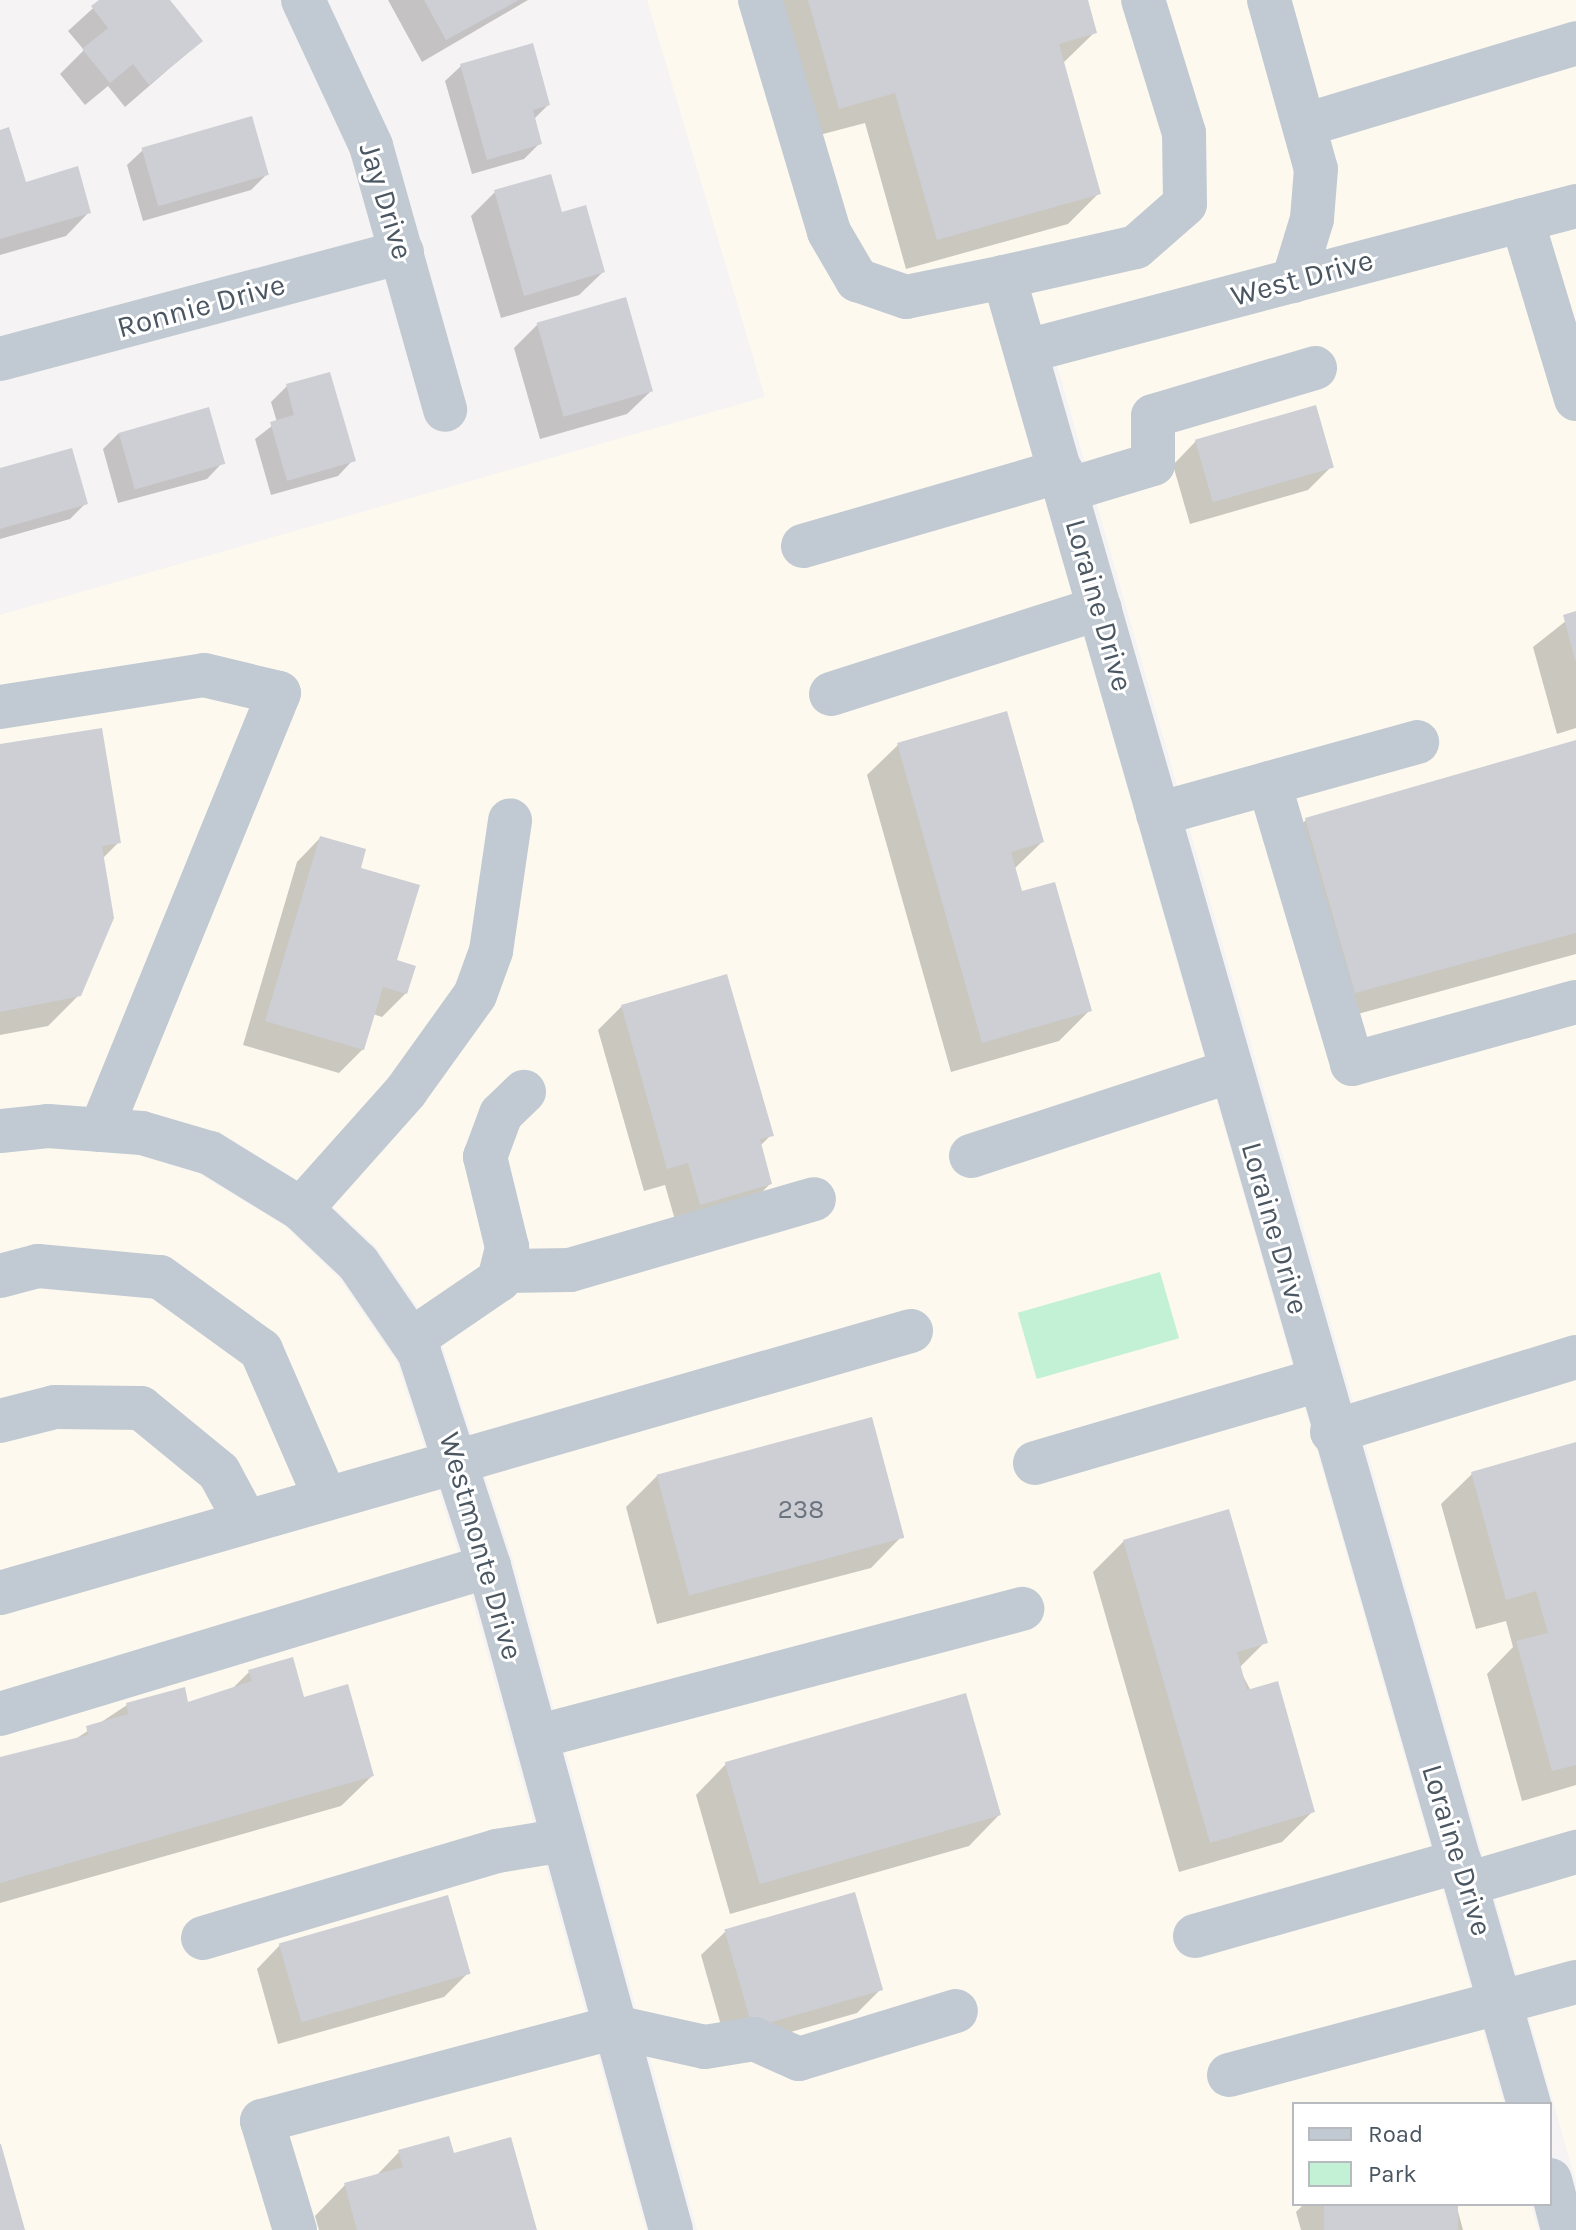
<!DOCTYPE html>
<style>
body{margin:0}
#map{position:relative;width:1576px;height:2230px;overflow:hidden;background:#f5f3f3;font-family:Karla,sans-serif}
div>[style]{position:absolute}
.commercial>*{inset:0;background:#fdf9ef}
.green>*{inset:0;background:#c3f1d5;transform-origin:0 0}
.shadow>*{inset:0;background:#0003}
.building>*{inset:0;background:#cdcfd5;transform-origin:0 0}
.minor>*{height:44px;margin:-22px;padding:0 22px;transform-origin:22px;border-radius:22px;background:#c1cad2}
span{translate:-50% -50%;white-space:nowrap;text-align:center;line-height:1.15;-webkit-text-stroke:6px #fff;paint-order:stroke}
.number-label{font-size:26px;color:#6b747e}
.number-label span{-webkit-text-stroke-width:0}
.street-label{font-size:30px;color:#4a5661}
.legend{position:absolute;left:1292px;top:2102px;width:260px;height:104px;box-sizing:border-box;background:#fff;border:2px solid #b7bbc0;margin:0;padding:10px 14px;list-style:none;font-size:24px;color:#4a5661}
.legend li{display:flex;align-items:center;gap:16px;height:40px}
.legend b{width:40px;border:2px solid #b7bbc0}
</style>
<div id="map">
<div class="commercial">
<i style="clip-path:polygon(647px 0,1576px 0,1576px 184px,998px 336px,1504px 2104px,1294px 2104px,1294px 2204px,1531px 2204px,1538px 2230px,697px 2230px,513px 1560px,440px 1339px,376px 1247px,319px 1194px,225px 1135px,145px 1111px,47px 1104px,0 1110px,0 615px,765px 397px)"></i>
<i style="clip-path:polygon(1576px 228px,1576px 2182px,1057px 365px)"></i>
<i style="clip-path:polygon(47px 1148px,135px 1154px,198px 1173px,285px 1226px,338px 1277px,397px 1362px,465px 1573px,646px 2230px,0 2230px,0 1153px)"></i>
</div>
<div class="green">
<i style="left:1160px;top:1272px;width:69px;height:148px;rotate:74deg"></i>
</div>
<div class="shadow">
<i style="clip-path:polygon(102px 0,168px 0,201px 41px,125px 107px,108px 86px,85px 105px,60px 74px,84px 50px,68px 31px)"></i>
<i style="clip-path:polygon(388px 0,528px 0,422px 62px)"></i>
<i style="clip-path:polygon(769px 0,1086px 0,1095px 32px,1063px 63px,1099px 193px,1068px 224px,906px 269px,865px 123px,808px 138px)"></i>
<i style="clip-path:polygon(461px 66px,548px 105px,533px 120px,540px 143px,524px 159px,472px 174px,445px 81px)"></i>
<i style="clip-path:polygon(0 132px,24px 184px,89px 212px,66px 236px,0 255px)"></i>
<i style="clip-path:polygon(143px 150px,266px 175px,251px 190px,143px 221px,127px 165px)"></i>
<i style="clip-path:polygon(495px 192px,561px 214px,603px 272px,579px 295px,501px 318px,471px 216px)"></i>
<i style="clip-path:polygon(538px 324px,651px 391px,627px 414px,540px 439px,514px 348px)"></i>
<i style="clip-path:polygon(287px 386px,353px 460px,338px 476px,271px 495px,255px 439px,277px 422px,271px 402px)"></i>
<i style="clip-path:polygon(119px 433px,222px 463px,207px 479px,118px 503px,103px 449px)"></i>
<i style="clip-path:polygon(1196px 441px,1331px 467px,1308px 490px,1190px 524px,1173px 465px)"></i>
<i style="clip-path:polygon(0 470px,86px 503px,70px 519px,0 539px)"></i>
<i style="clip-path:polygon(1576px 613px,1576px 728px,1557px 734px,1533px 647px)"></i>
<i style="clip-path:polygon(1576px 742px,1576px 954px,1325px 1023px,1276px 850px,1306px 820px)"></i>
<i style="clip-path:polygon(898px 745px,1042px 842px,1014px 869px,1021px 894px,1090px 1010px,1059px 1041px,951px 1072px,867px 775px)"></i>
<i style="clip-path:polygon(0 746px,119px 842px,102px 859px,79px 995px,48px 1026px,0 1035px)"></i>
<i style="clip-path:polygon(320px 838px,358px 869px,406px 993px,382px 1017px,373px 1014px,363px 1049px,339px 1073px,243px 1045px,297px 862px)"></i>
<i style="clip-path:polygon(622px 1006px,771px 1135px,760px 1146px,770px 1184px,747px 1207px,677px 1227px,665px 1185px,644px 1191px,598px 1030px)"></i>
<i style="clip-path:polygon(1576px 1444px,1576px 1785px,1522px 1801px,1487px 1674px,1513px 1647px,1506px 1621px,1476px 1629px,1441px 1504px,1472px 1474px)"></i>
<i style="clip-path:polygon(657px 1476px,901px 1537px,871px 1568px,657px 1624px,626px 1507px)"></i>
<i style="clip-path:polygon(1124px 1541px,1265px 1642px,1239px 1668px,1313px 1811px,1282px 1842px,1179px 1872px,1093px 1572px)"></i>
<i style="clip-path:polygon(249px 1672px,303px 1699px,372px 1776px,341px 1806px,0 1903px,0 1760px,74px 1740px,127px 1705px,187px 1704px,231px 1690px)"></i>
<i style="clip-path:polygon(726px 1764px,999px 1815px,969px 1846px,730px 1914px,696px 1795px)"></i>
<i style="clip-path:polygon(725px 1932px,881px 1989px,857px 2013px,728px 2050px,701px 1955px)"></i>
<i style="clip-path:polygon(280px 1945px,468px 1973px,444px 1997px,278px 2044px,257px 1969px)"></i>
<i style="clip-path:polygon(399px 2152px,452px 2155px,535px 2230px,319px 2230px,315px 2216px,345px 2185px,375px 2177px)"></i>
<i style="clip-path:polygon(1304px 2204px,1456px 2204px,1463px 2230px,1301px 2230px,1296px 2212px)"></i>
</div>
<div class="building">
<i style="clip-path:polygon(99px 0,170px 0,203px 41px,149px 85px,133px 64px,110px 83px,82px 49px,108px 28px,91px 6px)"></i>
<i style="clip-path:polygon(424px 0,519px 0,446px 40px)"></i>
<i style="clip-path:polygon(808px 0,1088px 0,1097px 33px,1059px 44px,1101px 194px,937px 240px,895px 93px,839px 109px)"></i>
<i style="clip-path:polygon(533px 43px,550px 105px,533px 110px,542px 144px,487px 160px,460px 64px)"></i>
<i style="left:252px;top:116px;width:61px;height:115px;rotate:74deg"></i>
<i style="clip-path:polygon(9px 127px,26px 182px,78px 166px,91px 213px,0 239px,0 130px)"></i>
<i style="clip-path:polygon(551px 174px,562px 212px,586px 205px,605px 272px,524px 296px,494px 190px)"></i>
<i style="left:626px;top:297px;width:98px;height:93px;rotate:74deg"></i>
<i style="clip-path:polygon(330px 372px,356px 461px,287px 481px,270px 422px,294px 415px,286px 384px)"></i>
<i style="left:1316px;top:405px;width:65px;height:126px;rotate:74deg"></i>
<i style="left:209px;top:407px;width:59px;height:94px;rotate:74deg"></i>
<i style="clip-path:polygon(72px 448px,88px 504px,0 529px,0 468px)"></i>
<i style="clip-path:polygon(1576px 611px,1576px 660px,1575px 660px,1563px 615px)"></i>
<i style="clip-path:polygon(1007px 711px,1044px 842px,1011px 852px,1022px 891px,1055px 882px,1092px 1011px,982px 1043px,897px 743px)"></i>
<i style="clip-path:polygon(102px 728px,121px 843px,102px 846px,114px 918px,81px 996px,0 1012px,0 744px)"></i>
<i style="clip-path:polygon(1576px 740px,1576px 933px,1355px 993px,1305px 818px)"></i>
<i style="clip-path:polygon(320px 836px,366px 849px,361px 868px,420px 885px,397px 960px,416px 966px,407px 994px,383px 987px,364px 1050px,265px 1021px)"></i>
<i style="clip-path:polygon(727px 974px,774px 1136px,760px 1139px,772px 1184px,700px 1205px,688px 1163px,667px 1169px,621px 1005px)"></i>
<i style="left:872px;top:1417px;width:125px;height:223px;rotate:75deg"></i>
<i style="clip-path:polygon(1576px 1442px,1576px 1765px,1552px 1771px,1516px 1641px,1548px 1633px,1536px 1591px,1506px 1600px,1471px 1472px)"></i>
<i style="clip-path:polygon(1229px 1509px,1268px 1643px,1237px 1652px,1247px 1690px,1278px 1681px,1315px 1812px,1210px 1843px,1123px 1540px)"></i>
<i style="clip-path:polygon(293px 1657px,304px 1697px,348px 1684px,374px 1776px,0 1883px,0 1757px,88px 1735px,86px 1726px,128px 1714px,126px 1703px,185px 1687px,188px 1702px,252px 1681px,248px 1670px)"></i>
<i style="left:966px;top:1693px;width:127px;height:251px;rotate:74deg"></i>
<i style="left:855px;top:1892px;width:102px;height:136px;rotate:74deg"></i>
<i style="left:448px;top:1895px;width:82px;height:176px;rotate:74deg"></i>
<i style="clip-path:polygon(449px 2136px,454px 2153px,511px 2137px,537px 2230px,357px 2230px,344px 2183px,403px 2167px,398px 2150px)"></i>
<i style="clip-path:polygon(0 2144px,1px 2144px,25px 2230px,0 2230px)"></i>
<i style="left:1324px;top:2204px;width:134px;height:27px"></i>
</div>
<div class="minor">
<i style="left:303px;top:0;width:161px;rotate:65deg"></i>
<i style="left:371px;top:146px;width:274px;rotate:74.3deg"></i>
<i style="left:760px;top:0;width:242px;rotate:73.4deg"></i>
<i style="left:829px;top:232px;width:56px;rotate:59.7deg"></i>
<i style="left:857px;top:280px;width:52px;rotate:19.1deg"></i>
<i style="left:906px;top:297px;width:100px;rotate:-11.5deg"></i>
<i style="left:1004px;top:277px;width:1901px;rotate:73.97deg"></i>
<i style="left:1269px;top:0;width:175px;rotate:74.5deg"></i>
<i style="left:1316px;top:169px;width:50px;rotate:94.6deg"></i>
<i style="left:1312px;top:219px;width:65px;rotate:107deg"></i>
<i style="left:1305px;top:125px;width:283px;rotate:-16.8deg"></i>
<i style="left:1522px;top:220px;width:187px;rotate:73.2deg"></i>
<i style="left:1004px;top:277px;width:135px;rotate:-12.8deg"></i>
<i style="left:1136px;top:247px;width:65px;rotate:-41.3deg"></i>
<i style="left:1185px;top:204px;width:71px;rotate:-90.8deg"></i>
<i style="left:1184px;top:133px;width:139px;rotate:-107.1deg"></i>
<i style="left:1027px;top:351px;width:568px;rotate:-14.79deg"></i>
<i style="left:0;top:359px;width:416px;rotate:-14.9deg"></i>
<i style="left:1067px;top:490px;width:90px;rotate:-16.8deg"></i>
<i style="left:1153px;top:464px;width:48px;rotate:-90deg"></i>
<i style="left:1153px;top:416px;width:169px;rotate:-16.5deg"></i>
<i style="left:803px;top:546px;width:269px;rotate:-16.2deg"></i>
<i style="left:831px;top:694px;width:282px;rotate:-17.7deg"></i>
<i style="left:0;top:707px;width:206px;rotate:-8.9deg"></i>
<i style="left:204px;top:675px;width:77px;rotate:13.5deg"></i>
<i style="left:279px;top:693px;width:472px;rotate:112.2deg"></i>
<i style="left:1269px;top:783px;width:293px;rotate:73.5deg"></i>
<i style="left:1352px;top:1064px;width:232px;rotate:-15.5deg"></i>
<i style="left:1158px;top:814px;width:269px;rotate:-15.5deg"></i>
<i style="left:0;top:1131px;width:48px;rotate:-5.9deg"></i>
<i style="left:48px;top:1126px;width:94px;rotate:4.3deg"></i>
<i style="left:142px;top:1133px;width:71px;rotate:16.4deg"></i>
<i style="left:210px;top:1153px;width:107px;rotate:31.6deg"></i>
<i style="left:301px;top:1209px;width:79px;rotate:43.5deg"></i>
<i style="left:358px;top:1263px;width:108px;rotate:55.6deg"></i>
<i style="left:419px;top:1352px;width:225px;rotate:71.9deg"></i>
<i style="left:489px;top:1566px;width:688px;rotate:74.67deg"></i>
<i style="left:971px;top:1156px;width:274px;rotate:-18.1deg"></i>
<i style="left:301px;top:1209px;width:158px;rotate:-48.3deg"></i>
<i style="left:406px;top:1091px;width:118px;rotate:-54.3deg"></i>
<i style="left:475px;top:995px;width:47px;rotate:-70deg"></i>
<i style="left:491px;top:951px;width:132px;rotate:-81.7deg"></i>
<i style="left:503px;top:1271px;width:67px;rotate:-0.9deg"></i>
<i style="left:570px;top:1270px;width:254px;rotate:-16.2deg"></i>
<i style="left:0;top:1276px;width:39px;rotate:-15deg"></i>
<i style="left:38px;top:1266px;width:122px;rotate:5.2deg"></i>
<i style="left:160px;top:1277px;width:125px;rotate:35.9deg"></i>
<i style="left:261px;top:1350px;width:160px;rotate:66.5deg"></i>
<i style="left:411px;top:1340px;width:107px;rotate:-34.3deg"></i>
<i style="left:499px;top:1280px;width:34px;rotate:-76deg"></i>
<i style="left:507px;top:1247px;width:93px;rotate:-103.7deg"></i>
<i style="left:485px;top:1157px;width:46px;rotate:-69.6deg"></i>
<i style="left:501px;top:1114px;width:32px;rotate:-44deg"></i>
<i style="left:0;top:1421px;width:57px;rotate:-14.3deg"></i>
<i style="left:55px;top:1407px;width:86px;rotate:0.7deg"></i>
<i style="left:141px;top:1408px;width:101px;rotate:39.4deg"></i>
<i style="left:219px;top:1472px;width:55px;rotate:61.6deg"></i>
<i style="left:1332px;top:1432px;width:255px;rotate:-17.1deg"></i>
<i style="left:1035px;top:1463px;width:295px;rotate:-16.3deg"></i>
<i style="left:0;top:1593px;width:948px;rotate:-16.05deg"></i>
<i style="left:0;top:1714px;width:511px;rotate:-16.84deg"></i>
<i style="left:536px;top:1737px;width:503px;rotate:-14.76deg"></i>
<i style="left:1467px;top:1884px;width:114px;rotate:-16.4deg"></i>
<i style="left:1195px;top:1936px;width:275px;rotate:-15.8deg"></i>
<i style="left:203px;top:1938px;width:307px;rotate:-16.5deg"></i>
<i style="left:497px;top:1851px;width:68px;rotate:-9.3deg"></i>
<i style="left:1229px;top:2075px;width:359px;rotate:-15deg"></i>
<i style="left:1550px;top:2180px;width:52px;rotate:75.4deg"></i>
<i style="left:295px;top:2230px;width:114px;rotate:-106.8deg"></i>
<i style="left:262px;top:2121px;width:365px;rotate:-14.9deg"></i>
<i style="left:615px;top:2027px;width:92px;rotate:12.5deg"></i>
<i style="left:705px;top:2047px;width:50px;rotate:-9.3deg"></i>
<i style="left:754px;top:2039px;width:49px;rotate:24deg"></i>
<i style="left:799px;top:2059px;width:164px;rotate:-17deg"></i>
</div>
<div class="number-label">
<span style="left:801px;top:1510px">238</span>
</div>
<div class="street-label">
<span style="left:386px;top:201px;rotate:73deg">Jay Drive</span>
<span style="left:1302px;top:278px;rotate:-15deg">West Drive</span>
<span style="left:201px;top:306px;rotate:-15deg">Ronnie Drive</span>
<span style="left:1099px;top:605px;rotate:74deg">Loraine Drive</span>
<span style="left:1275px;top:1228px;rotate:74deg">Loraine Drive</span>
<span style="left:481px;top:1546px;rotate:74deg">Westmonte Drive</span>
<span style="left:1457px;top:1850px;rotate:73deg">Loraine Drive</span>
</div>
<ul class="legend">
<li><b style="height:10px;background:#c1cad2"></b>Road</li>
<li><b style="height:22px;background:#c3f1d5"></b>Park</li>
</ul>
</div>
